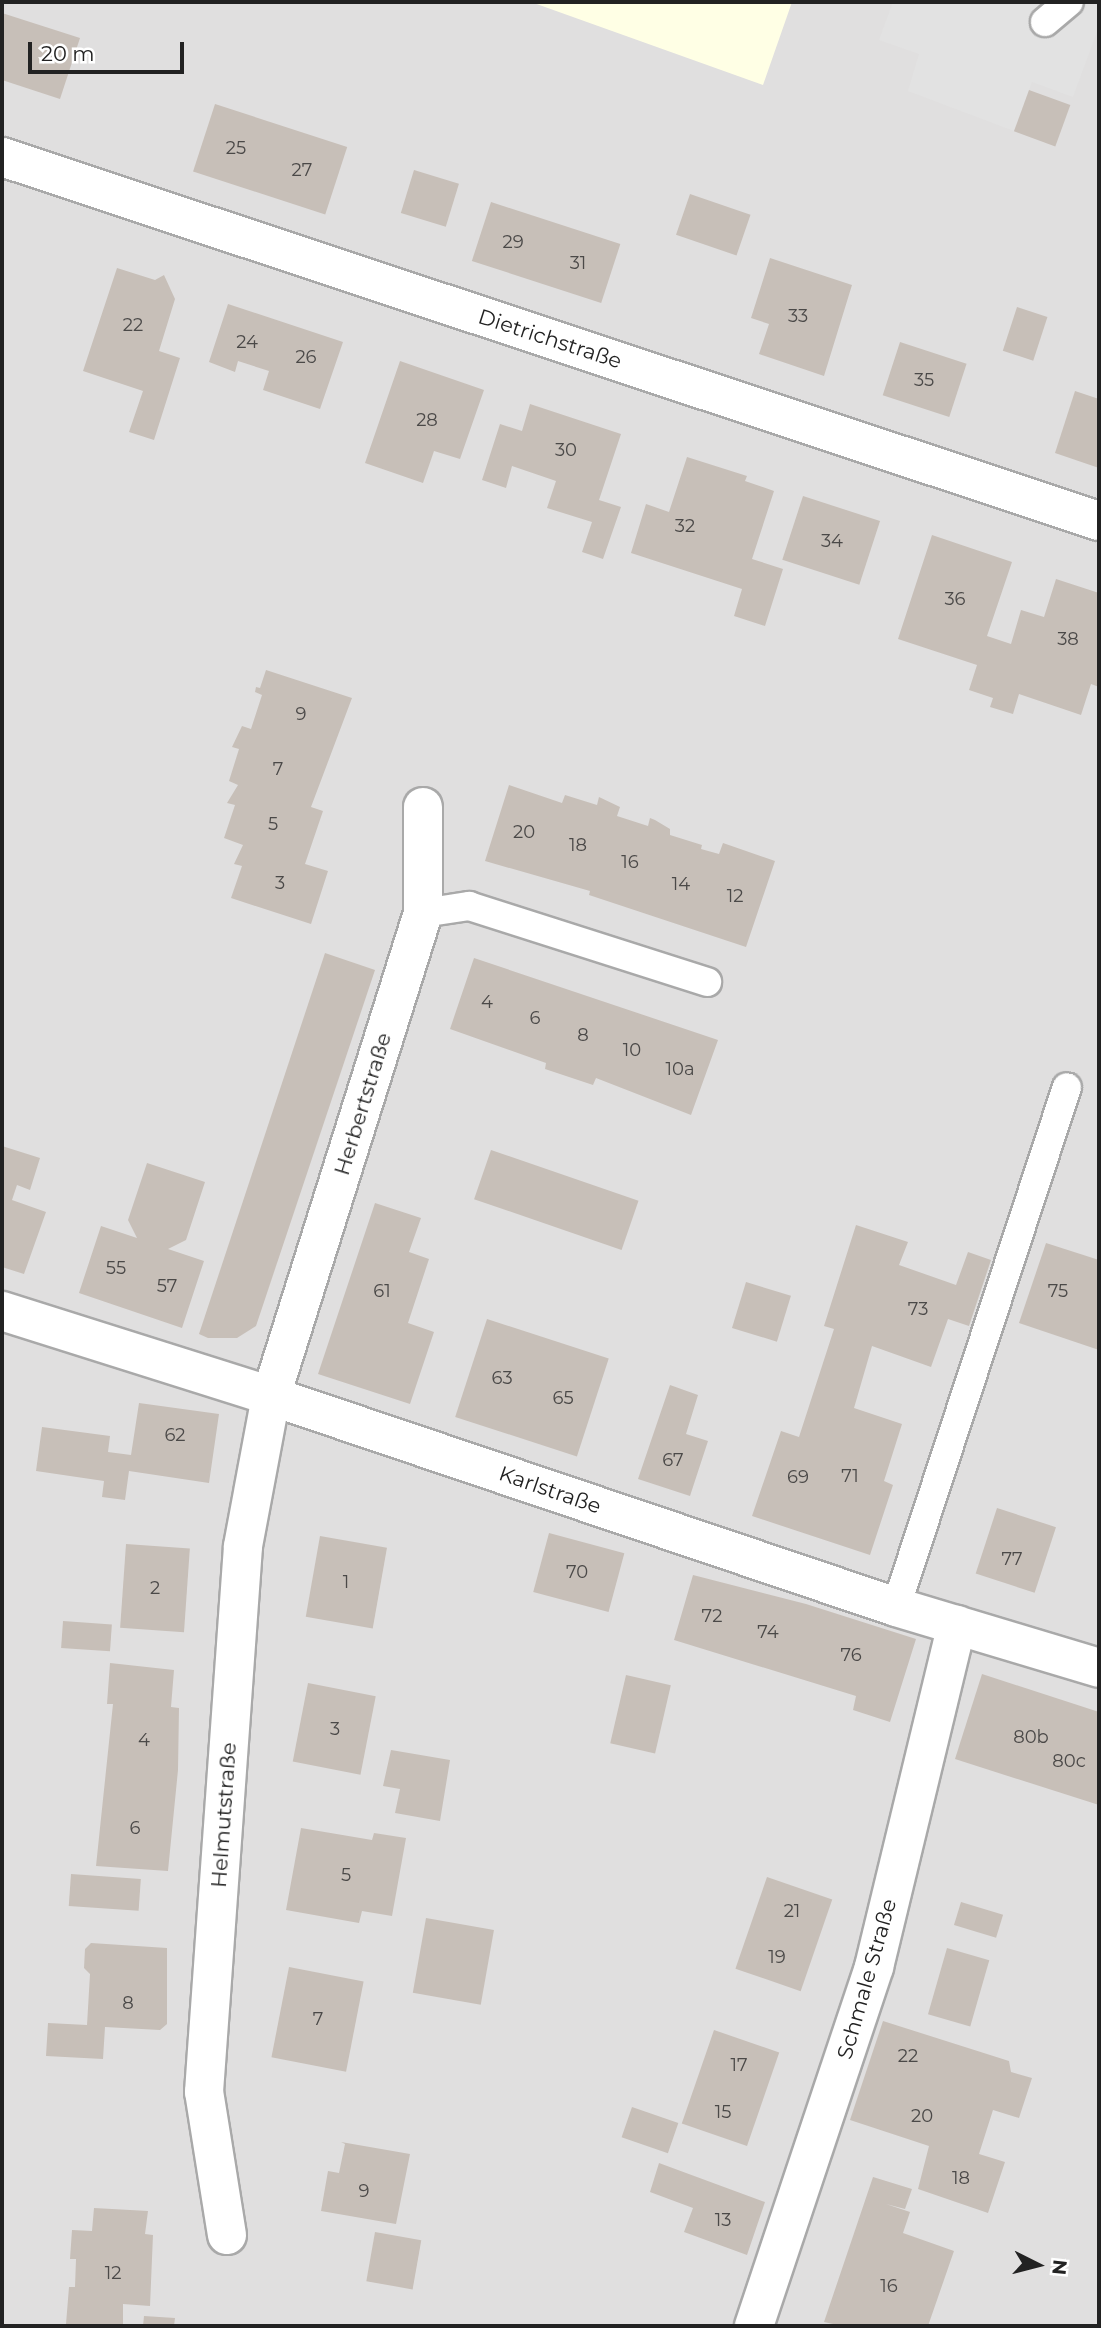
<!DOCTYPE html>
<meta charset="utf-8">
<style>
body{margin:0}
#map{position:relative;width:1101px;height:2328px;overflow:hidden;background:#f2efe9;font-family:Montserrat,sans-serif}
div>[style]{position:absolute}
.residential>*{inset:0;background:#e0dfdf;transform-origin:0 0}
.education>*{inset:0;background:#ffffe5}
.parking>*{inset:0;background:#e2e2e2}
.building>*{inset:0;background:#c7bfb8;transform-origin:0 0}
.roads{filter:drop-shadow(2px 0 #a9a9a9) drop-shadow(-2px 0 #a9a9a9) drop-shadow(0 2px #a9a9a9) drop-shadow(0 -2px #a9a9a9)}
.lane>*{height:28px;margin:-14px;padding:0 14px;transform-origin:14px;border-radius:14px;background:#fff}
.street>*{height:38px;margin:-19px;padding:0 19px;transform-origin:19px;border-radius:19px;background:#fff}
span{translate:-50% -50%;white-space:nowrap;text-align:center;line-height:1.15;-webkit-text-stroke:5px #fff;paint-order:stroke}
.number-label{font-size:18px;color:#4b4948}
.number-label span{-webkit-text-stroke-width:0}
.street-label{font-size:21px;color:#222}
.frame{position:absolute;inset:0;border:4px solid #222;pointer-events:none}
.north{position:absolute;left:1003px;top:2230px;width:70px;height:70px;-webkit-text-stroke:5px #fff;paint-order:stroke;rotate:96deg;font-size:19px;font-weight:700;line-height:28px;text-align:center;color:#222}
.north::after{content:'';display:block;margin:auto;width:24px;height:32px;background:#222;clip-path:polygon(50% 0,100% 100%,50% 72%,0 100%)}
.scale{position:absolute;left:28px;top:42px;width:156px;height:32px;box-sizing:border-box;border:4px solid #222;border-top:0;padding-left:9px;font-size:21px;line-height:24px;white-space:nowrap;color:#222;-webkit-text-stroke:5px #fff;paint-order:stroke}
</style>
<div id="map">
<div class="residential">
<i style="left:2px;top:2px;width:1097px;height:2324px"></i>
</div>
<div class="education">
<i style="clip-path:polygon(531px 2px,792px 2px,763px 85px)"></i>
</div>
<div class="parking">
<i style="clip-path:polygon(893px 2px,1099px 2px,1099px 26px,1073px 97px,1032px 82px,1014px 131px,908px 91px,919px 54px,879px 40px)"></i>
</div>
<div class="building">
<i style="clip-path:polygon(2px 13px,80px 38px,60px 99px,2px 80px)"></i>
<i style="left:1029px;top:90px;width:44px;height:44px;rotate:20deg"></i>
<i style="left:215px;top:104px;width:139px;height:71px;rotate:18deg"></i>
<i style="left:414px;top:170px;width:47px;height:45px;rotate:17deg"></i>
<i style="left:690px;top:194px;width:64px;height:43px;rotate:19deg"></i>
<i style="left:491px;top:202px;width:136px;height:62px;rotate:18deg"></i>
<i style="clip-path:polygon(770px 258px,852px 285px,824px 376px,759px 354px,769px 324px,751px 318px)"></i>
<i style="clip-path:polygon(117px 268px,155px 280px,164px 275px,175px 299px,159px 351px,180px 358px,154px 440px,129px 432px,143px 391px,83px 371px)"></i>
<i style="clip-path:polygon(228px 304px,343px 342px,320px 409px,263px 390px,269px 371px,238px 361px,235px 372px,209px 362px)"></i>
<i style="left:1017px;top:307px;width:32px;height:46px;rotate:18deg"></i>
<i style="left:900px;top:342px;width:70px;height:56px;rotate:18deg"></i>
<i style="clip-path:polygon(400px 361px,484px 390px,460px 459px,434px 451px,423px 483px,365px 463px)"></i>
<i style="clip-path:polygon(1075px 391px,1099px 399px,1099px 468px,1055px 453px)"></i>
<i style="clip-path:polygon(530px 404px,621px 434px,599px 500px,621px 507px,603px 559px,582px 552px,592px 522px,547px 508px,556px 481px,512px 466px,506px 488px,482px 480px,500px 424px,522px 431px)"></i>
<i style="clip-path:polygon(687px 457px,747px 476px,745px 481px,774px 491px,752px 559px,783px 569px,765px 626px,734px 616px,742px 589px,631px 553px,646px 504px,669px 512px)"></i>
<i style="left:803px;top:496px;width:81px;height:67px;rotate:18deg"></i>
<i style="clip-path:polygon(932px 535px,1012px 562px,987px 636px,1011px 644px,1021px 610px,1044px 617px,1056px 579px,1099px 593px,1099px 687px,1091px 684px,1081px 715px,1019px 694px,1013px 714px,990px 707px,993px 698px,969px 690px,977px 665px,898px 639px)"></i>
<i style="clip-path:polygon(266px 670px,352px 698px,311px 807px,323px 811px,305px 864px,328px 871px,311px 924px,231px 898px,242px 866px,234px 864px,243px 845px,224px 838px,235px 805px,227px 803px,238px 785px,229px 781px,239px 749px,232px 747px,242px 726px,251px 729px,262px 695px,255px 692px,256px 687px,260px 688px)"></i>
<i style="clip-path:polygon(509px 785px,562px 803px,565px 795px,597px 805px,599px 797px,620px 807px,617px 816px,648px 826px,650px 818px,655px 820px,670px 829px,670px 835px,702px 845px,701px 849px,719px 854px,723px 843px,775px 861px,746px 947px,589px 895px,590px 891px,485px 861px)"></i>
<i style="clip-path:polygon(325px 953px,375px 970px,256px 1326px,237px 1338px,208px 1338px,199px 1334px)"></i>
<i style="clip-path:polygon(474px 958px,718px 1040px,691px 1115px,596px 1078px,593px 1085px,545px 1069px,546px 1063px,450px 1029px)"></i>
<i style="clip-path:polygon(2px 1146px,40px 1158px,30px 1190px,17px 1185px,12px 1200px,46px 1212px,24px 1274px,2px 1267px)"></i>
<i style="left:491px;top:1150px;width:156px;height:52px;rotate:19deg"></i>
<i style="clip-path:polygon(147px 1163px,205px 1182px,186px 1240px,168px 1249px,204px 1261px,182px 1328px,79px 1293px,101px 1226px,137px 1238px,128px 1220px)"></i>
<i style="clip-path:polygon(375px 1203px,421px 1218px,409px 1252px,429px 1259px,408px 1323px,434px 1332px,410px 1404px,318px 1374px)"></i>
<i style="clip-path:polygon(856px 1225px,908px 1242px,899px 1265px,956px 1285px,968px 1252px,991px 1260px,969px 1326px,948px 1319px,931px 1367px,872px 1346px,854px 1408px,902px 1424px,884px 1481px,893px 1485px,870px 1555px,752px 1516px,781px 1431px,799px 1437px,834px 1329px,824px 1326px)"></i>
<i style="clip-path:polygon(1046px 1243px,1099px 1260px,1099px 1350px,1019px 1323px)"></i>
<i style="left:746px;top:1282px;width:47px;height:48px;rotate:17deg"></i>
<i style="left:487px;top:1319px;width:128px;height:103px;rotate:18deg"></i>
<i style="clip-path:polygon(670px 1385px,698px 1395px,686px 1434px,708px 1441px,690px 1496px,638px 1479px)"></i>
<i style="clip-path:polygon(139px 1403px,219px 1414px,209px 1483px,129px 1471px,125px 1500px,102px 1497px,104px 1481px,36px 1471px,42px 1427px,110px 1436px,108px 1452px,131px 1455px)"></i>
<i style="left:997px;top:1508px;width:62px;height:69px;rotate:18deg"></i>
<i style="left:549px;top:1533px;width:78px;height:61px;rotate:15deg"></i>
<i style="left:320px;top:1536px;width:68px;height:82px;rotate:10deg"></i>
<i style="left:126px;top:1544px;width:64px;height:84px;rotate:4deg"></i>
<i style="clip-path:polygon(693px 1575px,806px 1604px,916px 1639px,890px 1722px,853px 1710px,856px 1696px,674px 1640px)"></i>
<i style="left:63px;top:1621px;width:49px;height:27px;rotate:4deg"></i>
<i style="clip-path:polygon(110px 1663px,174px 1670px,171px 1707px,179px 1708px,178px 1770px,168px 1871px,96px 1866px,113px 1704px,107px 1704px)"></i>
<i style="clip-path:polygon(982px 1674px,1099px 1712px,1099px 1805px,955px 1759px)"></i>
<i style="left:626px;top:1675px;width:46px;height:70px;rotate:13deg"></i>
<i style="left:308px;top:1683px;width:69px;height:80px;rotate:11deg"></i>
<i style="clip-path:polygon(391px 1750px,450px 1760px,440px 1821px,395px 1813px,400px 1789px,383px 1786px)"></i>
<i style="clip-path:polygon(301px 1828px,372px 1840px,374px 1833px,406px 1838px,392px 1916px,362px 1911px,359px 1923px,286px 1910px)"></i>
<i style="left:71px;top:1874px;width:70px;height:32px;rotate:4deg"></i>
<i style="left:767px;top:1877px;width:69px;height:97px;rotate:19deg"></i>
<i style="left:961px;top:1902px;width:44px;height:24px;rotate:17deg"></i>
<i style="left:426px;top:1918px;width:69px;height:76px;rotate:10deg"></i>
<i style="clip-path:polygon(91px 1943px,167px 1948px,167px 2024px,160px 2030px,105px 2027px,103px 2059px,46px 2056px,48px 2023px,87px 2025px,90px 1974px,84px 1968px,85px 1949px)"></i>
<i style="left:947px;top:1948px;width:44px;height:69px;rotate:16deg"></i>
<i style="left:289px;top:1967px;width:76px;height:92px;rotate:11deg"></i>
<i style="clip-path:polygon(883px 2021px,1009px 2061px,1011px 2072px,1032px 2078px,1019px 2118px,993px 2110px,979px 2154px,1005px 2162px,988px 2213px,918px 2189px,929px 2146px,850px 2120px)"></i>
<i style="left:714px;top:2030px;width:69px;height:99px;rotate:19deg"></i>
<i style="left:632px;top:2107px;width:49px;height:32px;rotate:19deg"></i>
<i style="clip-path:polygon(341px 2142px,410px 2154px,396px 2224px,321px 2211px,328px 2171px,339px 2173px,345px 2144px)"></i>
<i style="clip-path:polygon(659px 2163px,765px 2202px,747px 2255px,684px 2232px,693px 2208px,650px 2192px)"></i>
<i style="clip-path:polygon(873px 2177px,912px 2189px,905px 2209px,886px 2204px,910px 2212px,903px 2233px,954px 2251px,928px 2326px,824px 2326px,833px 2324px,824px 2322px)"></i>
<i style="clip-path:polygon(94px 2208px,148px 2211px,145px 2234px,153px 2235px,150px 2306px,123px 2304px,123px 2326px,66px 2324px,69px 2287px,75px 2287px,76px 2259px,70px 2259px,72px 2230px,92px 2231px)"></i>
<i style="left:375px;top:2232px;width:47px;height:50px;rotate:10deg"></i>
<i style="clip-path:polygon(144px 2316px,175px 2318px,174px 2326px,143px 2326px)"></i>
</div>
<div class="roads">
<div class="lane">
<i style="left:1045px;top:22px;width:31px;rotate:-40deg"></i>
<i style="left:423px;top:913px;width:47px;rotate:-8.7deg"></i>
<i style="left:469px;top:906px;width:250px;rotate:17.7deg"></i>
<i style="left:896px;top:1607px;width:547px;rotate:-71.8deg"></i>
</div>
<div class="street">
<i style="left:2px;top:157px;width:1156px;rotate:18.36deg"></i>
<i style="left:2px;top:1311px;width:282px;rotate:17.5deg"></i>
<i style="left:271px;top:1396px;width:660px;rotate:18.65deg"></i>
<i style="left:896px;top:1607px;width:212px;rotate:16.7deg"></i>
<i style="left:227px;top:2235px;width:145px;rotate:-99.1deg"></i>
<i style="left:204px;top:2092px;width:547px;rotate:-85.91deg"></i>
<i style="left:243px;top:1546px;width:153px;rotate:-79.4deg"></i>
<i style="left:271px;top:1396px;width:506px;rotate:-72.53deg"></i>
<i style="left:423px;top:913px;width:106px;rotate:-90deg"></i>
<i style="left:754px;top:2326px;width:379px;rotate:-71.5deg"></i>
<i style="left:874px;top:1967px;width:352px;rotate:-76.4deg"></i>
</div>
</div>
<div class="number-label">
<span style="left:236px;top:148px">25</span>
<span style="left:302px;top:170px">27</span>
<span style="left:513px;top:242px">29</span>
<span style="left:578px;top:263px">31</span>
<span style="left:798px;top:316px">33</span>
<span style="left:133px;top:325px">22</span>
<span style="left:247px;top:342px">24</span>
<span style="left:306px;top:357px">26</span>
<span style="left:924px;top:380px">35</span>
<span style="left:427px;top:420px">28</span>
<span style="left:566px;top:450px">30</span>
<span style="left:685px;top:526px">32</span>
<span style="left:832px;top:541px">34</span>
<span style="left:955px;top:599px">36</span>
<span style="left:1068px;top:639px">38</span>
<span style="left:301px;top:714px">9</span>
<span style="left:278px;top:769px">7</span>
<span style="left:273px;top:824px">5</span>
<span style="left:524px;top:832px">20</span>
<span style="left:578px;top:845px">18</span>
<span style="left:630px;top:862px">16</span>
<span style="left:280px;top:883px">3</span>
<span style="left:681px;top:884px">14</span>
<span style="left:735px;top:896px">12</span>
<span style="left:487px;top:1002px">4</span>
<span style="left:535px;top:1018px">6</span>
<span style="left:583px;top:1035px">8</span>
<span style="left:632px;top:1050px">10</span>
<span style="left:680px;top:1069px">10a</span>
<span style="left:116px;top:1268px">55</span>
<span style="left:167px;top:1286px">57</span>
<span style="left:382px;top:1291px">61</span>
<span style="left:1058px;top:1291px">75</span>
<span style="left:918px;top:1309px">73</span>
<span style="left:502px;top:1378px">63</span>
<span style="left:563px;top:1398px">65</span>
<span style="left:175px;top:1435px">62</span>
<span style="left:673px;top:1460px">67</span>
<span style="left:850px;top:1476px">71</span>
<span style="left:798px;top:1477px">69</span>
<span style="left:1012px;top:1559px">77</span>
<span style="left:577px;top:1572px">70</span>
<span style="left:346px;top:1582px">1</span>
<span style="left:155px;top:1588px">2</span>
<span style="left:712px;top:1616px">72</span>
<span style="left:768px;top:1632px">74</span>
<span style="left:851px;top:1655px">76</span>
<span style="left:335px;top:1729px">3</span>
<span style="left:1031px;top:1737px">80b</span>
<span style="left:144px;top:1740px">4</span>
<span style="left:1069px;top:1761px">80c</span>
<span style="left:135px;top:1828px">6</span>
<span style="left:346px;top:1875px">5</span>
<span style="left:792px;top:1911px">21</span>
<span style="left:777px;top:1957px">19</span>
<span style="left:128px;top:2003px">8</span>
<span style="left:318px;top:2019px">7</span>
<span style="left:908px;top:2056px">22</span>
<span style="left:739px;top:2065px">17</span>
<span style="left:723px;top:2112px">15</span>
<span style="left:922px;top:2116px">20</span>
<span style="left:961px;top:2178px">18</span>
<span style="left:364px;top:2191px">9</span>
<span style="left:723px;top:2220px">13</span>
<span style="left:113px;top:2273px">12</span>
<span style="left:889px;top:2286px">16</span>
</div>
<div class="street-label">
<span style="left:550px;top:339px;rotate:18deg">Dietrichstraße</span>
<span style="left:363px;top:1104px;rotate:-73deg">Herbertstraße</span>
<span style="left:550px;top:1490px;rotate:19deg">Karlstraße</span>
<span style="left:224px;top:1815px;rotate:-86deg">Helmutstraße</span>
<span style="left:867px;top:1979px;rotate:-74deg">Schmale Straße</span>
</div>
<div class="frame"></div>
<div class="north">N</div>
<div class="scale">20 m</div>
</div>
